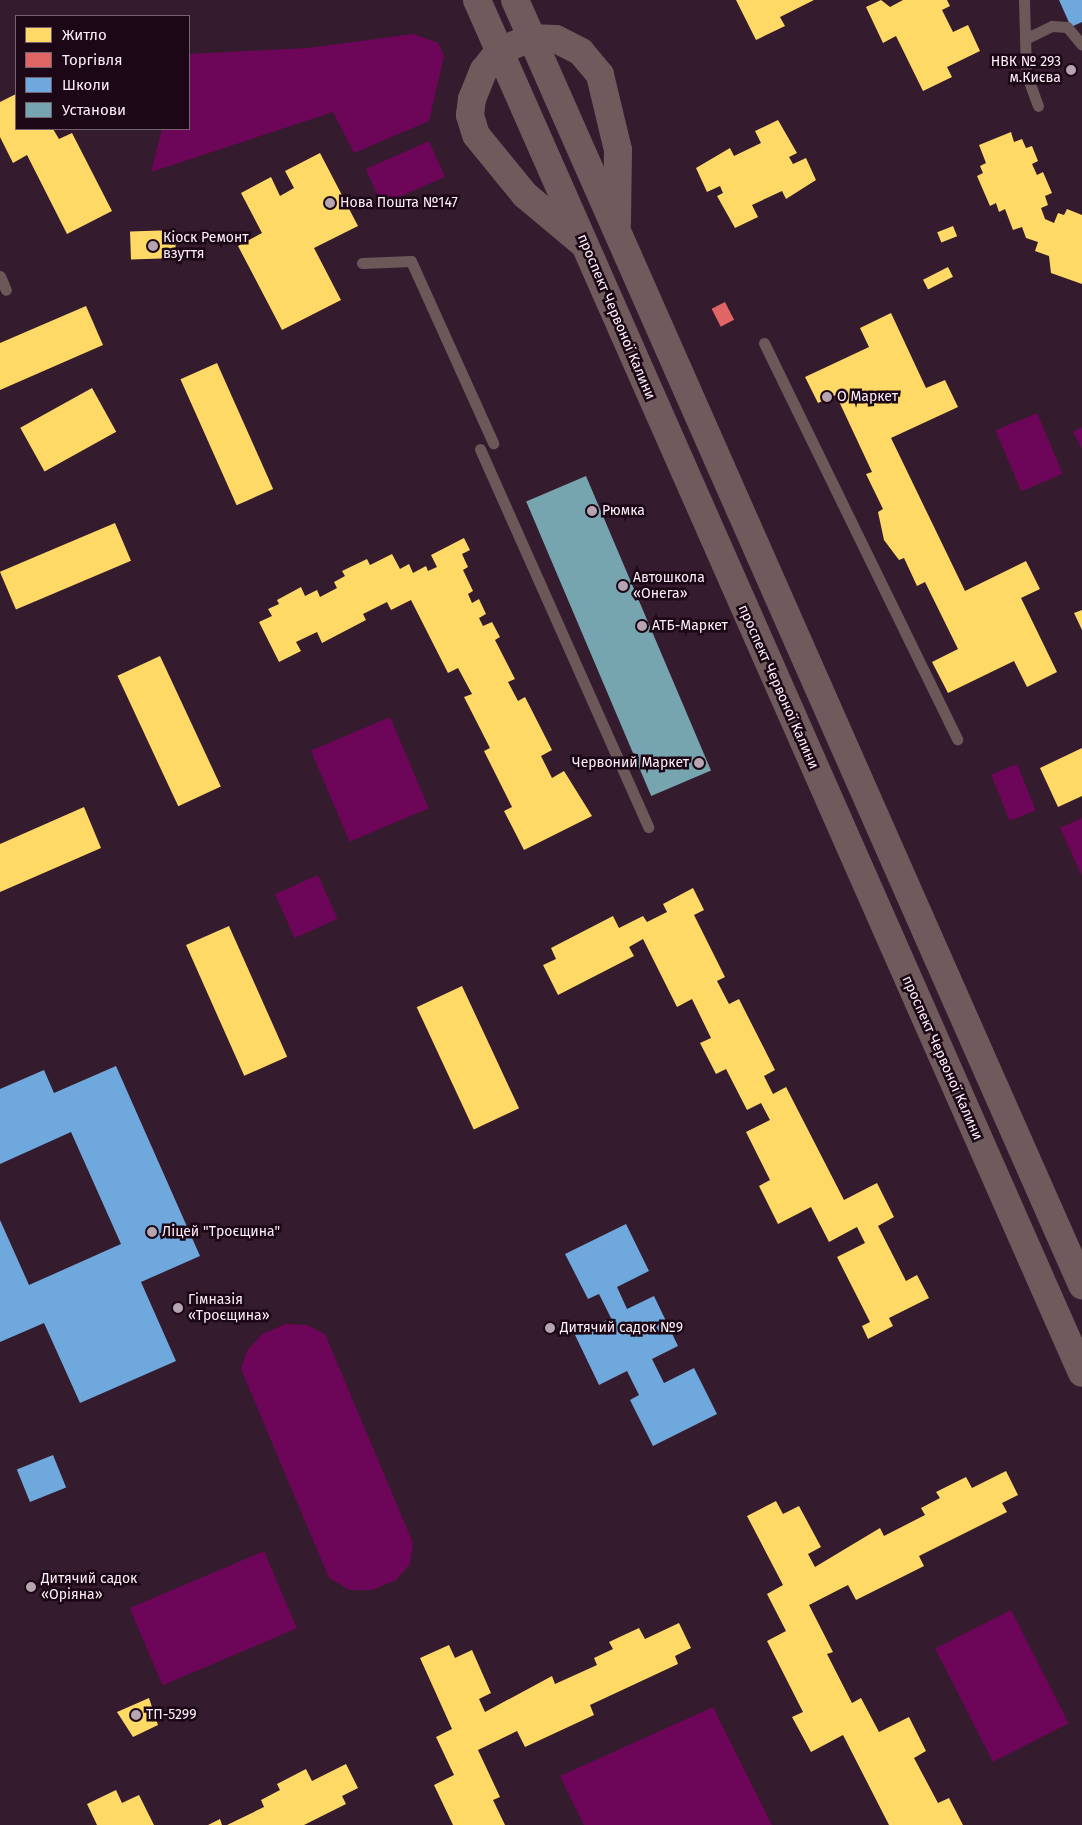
<!DOCTYPE html>
<meta charset="utf-8">
<style>
body{margin:0}
#map{position:relative;width:1082px;height:1825px;overflow:hidden;background:#351b2e;font-family:"Fira Sans",sans-serif}
div>[style]{position:absolute}
.green>*{inset:0;background:#6d0658;transform-origin:0 0}
.homes>*{inset:0;background:#ffd966;transform-origin:0 0}
.shops>*{inset:0;background:#e06666;transform-origin:0 0}
.schools>*{inset:0;background:#6fa8dc;transform-origin:0 0}
.public>*{inset:0;background:#76a5af;transform-origin:0 0}
.service>*{height:11px;margin:-5.5px;padding:0 5.5px;transform-origin:5.5px;border-radius:5.5px;background:#6d5859}
.secondary>*{height:28px;margin:-14px;padding:0 14px;transform-origin:14px;border-radius:14px;background:#715a5c}
.dots>*{width:14px;height:14px;translate:-50% -50%;box-sizing:border-box;border:2px solid #1b0715;border-radius:50%}
span{translate:-50% -50%;white-space:nowrap;text-align:center;line-height:1.15;-webkit-text-stroke:5px #1b0715;paint-order:stroke}
.poi-label{font-size:14px;color:#fceff7}
.right{translate:-100% -50%;text-align:right}
.left{translate:0 -50%;text-align:left}
.street-label{font-size:14px;color:#fceff7}
.legend{position:absolute;left:15px;top:15px;width:175px;height:115px;box-sizing:border-box;background:#1b0715;border:1px solid #75646f;margin:0;padding:6px 9px;list-style:none;font-size:15px;color:#fceff7}
.legend li{display:flex;align-items:center;gap:10px;height:25px}
.legend b{width:25px;border:1px solid #75646f}
</style>
<div id="map">
<div class="green">
<i style="clip-path:polygon(413px 34px,438px 43px,444px 56px,429px 121px,354px 153px,333px 112px,151px 172px,162px 129px,189px 129px,189px 54px,308px 48px)"></i>
<i style="left:429px;top:141px;width:39px;height:69px;rotate:66deg"></i>
<i style="left:1037px;top:413px;width:66px;height:45px;rotate:67deg"></i>
<i style="clip-path:polygon(1082px 427px,1082px 449px,1073px 432px)"></i>
<i style="left:390px;top:717px;width:99px;height:86px;rotate:67deg"></i>
<i style="left:1017px;top:764px;width:50px;height:28px;rotate:68deg"></i>
<i style="clip-path:polygon(1082px 818px,1082px 876px,1060px 828px)"></i>
<i style="left:318px;top:875px;width:48px;height:47px;rotate:66deg"></i>
<i style="clip-path:polygon(286px 1324px,307px 1325px,325px 1334px,413px 1543px,410px 1564px,396px 1580px,372px 1590px,350px 1590px,329px 1578px,241px 1369px,247px 1351px,262px 1334px)"></i>
<i style="left:264px;top:1551px;width:84px;height:146px;rotate:67deg"></i>
<i style="left:1011px;top:1610px;width:127px;height:85px;rotate:63deg"></i>
<i style="clip-path:polygon(713px 1707px,772px 1825px,584px 1825px,560px 1776px)"></i>
</div>
<div class="homes">
<i style="clip-path:polygon(736px 0,814px 0,780px 17px,785px 26px,756px 40px)"></i>
<i style="clip-path:polygon(881px 0,890px 7px,903px 0,947px 0,950px 6px,942px 10px,953px 32px,968px 25px,980px 51px,947px 67px,952px 77px,923px 91px,896px 36px,883px 43px,866px 7px)"></i>
<i style="clip-path:polygon(16px 94px,16px 129px,53px 129px,59px 139px,72px 133px,112px 211px,67px 234px,27px 155px,13px 163px,0 137px,0 102px)"></i>
<i style="clip-path:polygon(778px 120px,797px 153px,789px 157px,793px 164px,806px 158px,816px 180px,786px 199px,782px 191px,752px 205px,758px 217px,735px 228px,717px 196px,723px 193px,720px 186px,707px 192px,696px 168px,730px 148px,734px 156px,761px 143px,755px 131px)"></i>
<i style="clip-path:polygon(1011px 132px,1014px 142px,1022px 139px,1026px 148px,1032px 146px,1038px 161px,1032px 164px,1037px 175px,1043px 172px,1052px 193px,1045px 196px,1048px 205px,1041px 208px,1045px 219px,1054px 223px,1058px 213px,1064px 215px,1067px 209px,1082px 215px,1082px 284px,1051px 273px,1049px 256px,1035px 251px,1038px 242px,1026px 238px,1022px 227px,1013px 230px,1005px 209px,999px 212px,996px 203px,990px 206px,977px 176px,983px 173px,980px 166px,986px 163px,979px 145px)"></i>
<i style="clip-path:polygon(320px 153px,358px 226px,314px 248px,341px 300px,282px 330px,238px 246px,262px 233px,241px 193px,271px 177px,280px 196px,294px 188px,285px 171px)"></i>
<i style="left:953px;top:226px;width:11px;height:17px;rotate:68deg"></i>
<i style="left:175px;top:230px;width:28px;height:45px;rotate:88deg"></i>
<i style="left:948px;top:267px;width:11px;height:28px;rotate:63deg"></i>
<i style="clip-path:polygon(86px 306px,103px 345px,0 390px,0 343px)"></i>
<i style="clip-path:polygon(891px 313px,926px 388px,945px 380px,958px 407px,891px 438px,965px 591px,1026px 561px,1040px 589px,1021px 598px,1057px 672px,1027px 687px,1014px 661px,948px 693px,932px 662px,958px 649px,925px 582px,917px 586px,904px 558px,899px 560px,884px 540px,878px 512px,883px 509px,866px 474px,872px 472px,836px 395px,818px 403px,805px 377px,869px 347px,860px 328px)"></i>
<i style="left:217px;top:363px;width:138px;height:40px;rotate:66deg"></i>
<i style="left:92px;top:388px;width:50px;height:82px;rotate:61deg"></i>
<i style="left:115px;top:523px;width:41px;height:125px;rotate:67deg"></i>
<i style="clip-path:polygon(464px 538px,470px 550px,462px 554px,468px 567px,463px 570px,473px 591px,468px 594px,472px 603px,479px 599px,486px 614px,479px 618px,483px 626px,492px 622px,500px 637px,495px 640px,515px 679px,508px 682px,518px 701px,525px 697px,552px 750px,541px 756px,552px 778px,564px 771px,592px 816px,524px 850px,504px 811px,512px 807px,484px 751px,490px 748px,464px 697px,472px 694px,458px 668px,448px 673px,411px 600px,391px 610px,387px 602px,363px 614px,366px 620px,322px 643px,317px 632px,296px 642px,301px 651px,279px 662px,259px 622px,272px 616px,268px 609px,279px 604px,277px 600px,301px 587px,305px 596px,317px 590px,320px 597px,337px 588px,334px 582px,345px 576px,342px 571px,367px 559px,370px 565px,392px 554px,400px 569px,409px 564px,413px 573px,426px 566px,428px 571px,437px 567px,431px 555px)"></i>
<i style="clip-path:polygon(1082px 610px,1082px 630px,1074px 613px)"></i>
<i style="left:160px;top:656px;width:144px;height:47px;rotate:65deg"></i>
<i style="clip-path:polygon(1082px 748px,1082px 796px,1058px 807px,1040px 768px)"></i>
<i style="clip-path:polygon(84px 807px,101px 848px,0 892px,0 844px)"></i>
<i style="clip-path:polygon(693px 888px,704px 910px,694px 915px,725px 977px,717px 981px,729px 1004px,739px 999px,775px 1070px,764px 1076px,773px 1094px,786px 1087px,844px 1200px,877px 1183px,894px 1217px,878px 1226px,906px 1281px,917px 1275px,929px 1298px,889px 1318px,893px 1326px,868px 1339px,862px 1326px,870px 1322px,837px 1257px,865px 1243px,857px 1227px,829px 1242px,811px 1207px,778px 1224px,759px 1186px,770px 1180px,746px 1132px,770px 1120px,761px 1103px,747px 1110px,726px 1069px,716px 1074px,700px 1043px,711px 1038px,692px 999px,677px 1007px,643px 939px,629px 947px,634px 956px,558px 995px,543px 965px,556px 959px,551px 948px,613px 916px,619px 928px,643px 916px,647px 922px,667px 912px,663px 904px)"></i>
<i style="left:229px;top:926px;width:143px;height:47px;rotate:66deg"></i>
<i style="left:462px;top:986px;width:135px;height:50px;rotate:65deg"></i>
<i style="clip-path:polygon(1006px 1471px,1018px 1495px,1002px 1503px,1007px 1512px,919px 1556px,924px 1566px,856px 1600px,848px 1585px,809px 1605px,833px 1652px,827px 1654px,852px 1703px,861px 1698px,879px 1732px,909px 1717px,926px 1751px,914px 1758px,938px 1803px,949px 1798px,963px 1825px,889px 1825px,843px 1735px,811px 1752px,792px 1717px,803px 1712px,767px 1641px,786px 1631px,767px 1594px,783px 1585px,747px 1516px,776px 1501px,783px 1514px,799px 1506px,821px 1547px,808px 1554px,815px 1567px,880px 1528px,884px 1536px,925px 1515px,921px 1508px,940px 1498px,936px 1492px,966px 1477px,972px 1488px)"></i>
<i style="clip-path:polygon(679px 1623px,691px 1648px,675px 1656px,678px 1664px,590px 1705px,594px 1715px,525px 1747px,517px 1731px,478px 1750px,500px 1797px,493px 1800px,505px 1825px,453px 1825px,434px 1785px,454px 1775px,436px 1737px,452px 1729px,420px 1658px,449px 1645px,455px 1658px,472px 1650px,491px 1693px,479px 1699px,485px 1712px,552px 1676px,555px 1684px,597px 1665px,594px 1658px,613px 1649px,609px 1642px,626px 1634px,639px 1628px,645px 1639px)"></i>
<i style="clip-path:polygon(149px 1698px,158px 1725px,133px 1737px,117px 1712px)"></i>
<i style="clip-path:polygon(346px 1764px,358px 1788px,342px 1796px,346px 1804px,304px 1825px,227px 1825px,264px 1807px,261px 1800px,280px 1790px,277px 1784px,306px 1769px,312px 1781px)"></i>
<i style="clip-path:polygon(116px 1790px,122px 1803px,139px 1795px,154px 1825px,97px 1825px,87px 1804px)"></i>
<i style="clip-path:polygon(220px 1819px,222px 1825px,208px 1825px)"></i>
</div>
<div class="shops">
<i style="left:725px;top:302px;width:20px;height:15px;rotate:63deg"></i>
</div>
<div class="schools">
<i style="clip-path:polygon(1059px 0,1082px 0,1082px 22px,1071px 27px)"></i>
<i style="clip-path:polygon(116px 1066px,200px 1256px,141px 1282px,176px 1361px,80px 1403px,44px 1323px,0 1342px,0 1220px,29px 1285px,121px 1244px,71px 1132px,0 1164px,0 1089px,44px 1070px,54px 1093px)"></i>
<i style="clip-path:polygon(626px 1224px,649px 1271px,617px 1287px,627px 1309px,654px 1296px,678px 1346px,652px 1359px,664px 1383px,694px 1368px,717px 1414px,653px 1446px,630px 1400px,639px 1395px,627px 1371px,599px 1385px,575px 1335px,611px 1318px,599px 1294px,588px 1299px,565px 1254px)"></i>
<i style="left:53px;top:1455px;width:35px;height:39px;rotate:68deg"></i>
</div>
<div class="public">
<i style="left:586px;top:476px;width:320px;height:65px;rotate:67deg"></i>
</div>
<div class="service">
<i style="left:1024px;top:0;width:73px;rotate:88.4deg"></i>
<i style="left:1026px;top:73px;width:35px;rotate:70deg"></i>
<i style="left:1025px;top:39px;width:30px;rotate:-26deg"></i>
<i style="left:1052px;top:26px;width:15px;rotate:4deg"></i>
<i style="left:1067px;top:27px;width:23px;rotate:50deg"></i>
<i style="left:362px;top:263px;width:49px;rotate:-2.3deg"></i>
<i style="left:411px;top:261px;width:200px;rotate:65.7deg"></i>
<i style="left:0;top:276px;width:15px;rotate:67deg"></i>
<i style="left:764px;top:343px;width:441px;rotate:64deg"></i>
<i style="left:480px;top:449px;width:414px;rotate:66deg"></i>
</div>
<div class="secondary">
<i style="left:477px;top:0;width:1500px;rotate:66.22deg"></i>
<i style="left:515px;top:0;width:1405px;rotate:66.19deg"></i>
<i style="left:580px;top:241px;width:72px;rotate:-140.1deg"></i>
<i style="left:525px;top:195px;width:77px;rotate:-129.2deg"></i>
<i style="left:476px;top:135px;width:21px;rotate:-107deg"></i>
<i style="left:470px;top:115px;width:16px;rotate:-83deg"></i>
<i style="left:472px;top:99px;width:31px;rotate:-68deg"></i>
<i style="left:484px;top:70px;width:24px;rotate:-52deg"></i>
<i style="left:499px;top:51px;width:35px;rotate:-22deg"></i>
<i style="left:531px;top:38px;width:25px;rotate:2deg"></i>
<i style="left:556px;top:39px;width:28px;rotate:27deg"></i>
<i style="left:581px;top:52px;width:30px;rotate:50deg"></i>
<i style="left:600px;top:75px;width:77px;rotate:76.5deg"></i>
<i style="left:618px;top:150px;width:73px;rotate:90.8deg"></i>
</div>
<div class="dots">
<i style="left:1071px;top:70px;background:#b6a5b1"></i>
<i style="left:330px;top:203px;background:#b6a5b1"></i>
<i style="left:153px;top:246px;background:#b6a5b1"></i>
<i style="left:827px;top:397px;background:#b6a5b1"></i>
<i style="left:592px;top:511px;background:#b6a5b1"></i>
<i style="left:623px;top:586px;background:#b6a5b1"></i>
<i style="left:642px;top:626px;background:#b6a5b1"></i>
<i style="left:699px;top:763px;background:#b6a5b1"></i>
<i style="left:152px;top:1232px;background:#b6a5b1"></i>
<i style="left:178px;top:1308px;background:#b6a5b1"></i>
<i style="left:550px;top:1328px;background:#b6a5b1"></i>
<i style="left:31px;top:1587px;background:#b6a5b1"></i>
<i style="left:136px;top:1715px;background:#b6a5b1"></i>
</div>
<div class="poi-label">
<span class="right" style="left:1061px;top:70px">НВК № 293<br>м.Києва</span>
<span class="left" style="left:340px;top:203px">Нова Пошта №147</span>
<span class="left" style="left:163px;top:246px">Кіоск Ремонт<br>взуття</span>
<span class="left" style="left:837px;top:397px">О Маркет</span>
<span class="left" style="left:602px;top:511px">Рюмка</span>
<span class="left" style="left:633px;top:586px">Автошкола<br>«Онега»</span>
<span class="left" style="left:652px;top:626px">АТБ-Маркет</span>
<span class="right" style="left:689px;top:763px">Червоний Маркет</span>
<span class="left" style="left:162px;top:1232px">Ліцей "Троєщина"</span>
<span class="left" style="left:188px;top:1308px">Гімназія<br>«Троєщина»</span>
<span class="left" style="left:560px;top:1328px">Дитячий садок №9</span>
<span class="left" style="left:41px;top:1587px">Дитячий садок<br>«Оріяна»</span>
<span class="left" style="left:146px;top:1715px">ТП-5299</span>
</div>
<div class="street-label">
<span style="left:616px;top:317px;rotate:67deg">проспект Червоної Калини</span>
<span style="left:778px;top:687px;rotate:66deg">проспект Червоної Калини</span>
<span style="left:942px;top:1058px;rotate:66deg">проспект Червоної Калини</span>
</div>
<ul class="legend">
<li><b style="height:14px;background:#ffd966"></b>Житло</li>
<li><b style="height:14px;background:#e06666"></b>Торгівля</li>
<li><b style="height:14px;background:#6fa8dc"></b>Школи</li>
<li><b style="height:14px;background:#76a5af"></b>Установи</li>
</ul>
</div>
